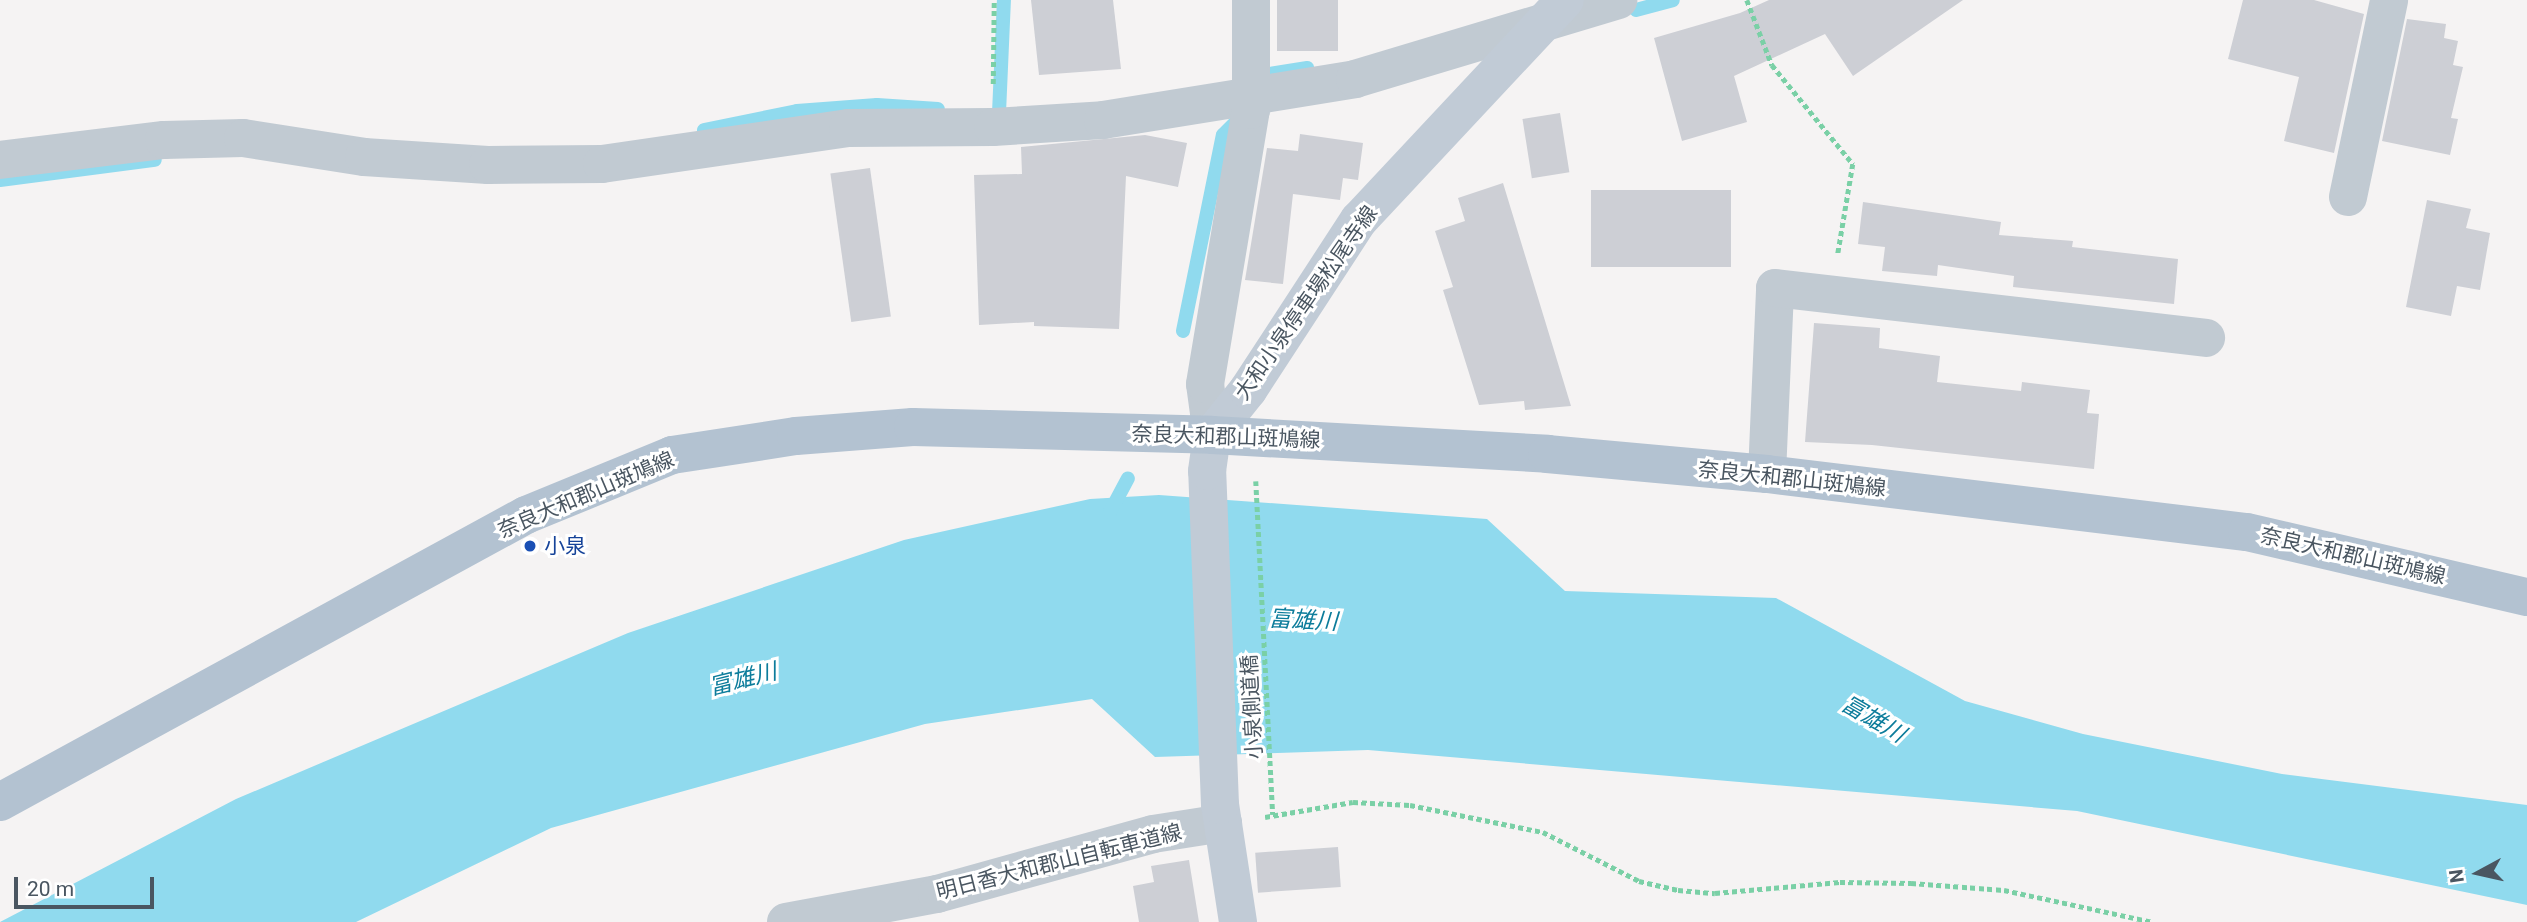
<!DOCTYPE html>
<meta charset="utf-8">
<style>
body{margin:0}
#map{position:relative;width:2527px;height:922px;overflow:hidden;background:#f5f3f3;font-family:Roboto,"Noto Sans JP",sans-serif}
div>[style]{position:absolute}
.water>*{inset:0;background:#90daee}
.stream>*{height:14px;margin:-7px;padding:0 7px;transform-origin:7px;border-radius:7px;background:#90daee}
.building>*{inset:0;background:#cdcfd5;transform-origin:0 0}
.path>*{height:4.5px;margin-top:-2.25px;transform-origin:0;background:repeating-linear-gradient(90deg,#7ad0a6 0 5px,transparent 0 8.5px)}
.street>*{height:38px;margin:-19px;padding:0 19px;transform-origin:19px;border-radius:19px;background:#c1cad2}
.secondary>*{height:38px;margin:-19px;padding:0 19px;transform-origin:19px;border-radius:19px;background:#c1cbd6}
.primary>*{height:38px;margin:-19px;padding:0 19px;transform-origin:19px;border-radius:19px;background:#b3c2d1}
.dots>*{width:19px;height:19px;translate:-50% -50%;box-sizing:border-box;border:4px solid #fff;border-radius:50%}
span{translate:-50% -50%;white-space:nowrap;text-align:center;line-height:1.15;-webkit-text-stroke:6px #fff;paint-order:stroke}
.street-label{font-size:21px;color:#4a5661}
.transit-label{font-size:21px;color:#164399}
.left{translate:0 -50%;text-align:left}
.water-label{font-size:23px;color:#0c7c9b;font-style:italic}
.north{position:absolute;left:2443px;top:838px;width:70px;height:70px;-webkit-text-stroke:5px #fff;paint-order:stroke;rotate:262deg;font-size:19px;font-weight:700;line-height:28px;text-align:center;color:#4a5661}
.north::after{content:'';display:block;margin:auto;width:24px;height:32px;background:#4a5661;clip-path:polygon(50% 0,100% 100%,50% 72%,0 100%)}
.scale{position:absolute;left:14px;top:877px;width:140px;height:32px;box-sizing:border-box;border:4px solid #4a5661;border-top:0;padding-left:9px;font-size:21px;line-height:24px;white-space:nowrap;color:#4a5661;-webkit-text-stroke:5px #fff;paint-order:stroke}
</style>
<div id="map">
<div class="water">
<i style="clip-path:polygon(1159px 495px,1487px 519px,1565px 591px,1776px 598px,1965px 701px,2083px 734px,2282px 774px,2527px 805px,2527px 905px,2077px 811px,1368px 750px,1155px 757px,1092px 699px,925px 724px,551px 828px,356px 922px,0 922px,236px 799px,628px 633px,904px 540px,1090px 499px)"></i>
</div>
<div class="stream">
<i style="left:1636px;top:10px;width:38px;rotate:-15deg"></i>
<i style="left:1251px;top:77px;width:57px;rotate:-9.1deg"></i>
<i style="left:999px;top:113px;width:113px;rotate:-87.5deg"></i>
<i style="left:704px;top:130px;width:95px;rotate:-11.5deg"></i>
<i style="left:797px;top:111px;width:80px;rotate:-4.3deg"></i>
<i style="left:877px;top:105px;width:61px;rotate:3.8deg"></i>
<i style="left:0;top:180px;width:156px;rotate:-7.4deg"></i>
<i style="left:1183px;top:331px;width:200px;rotate:-78.5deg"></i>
<i style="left:1223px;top:135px;width:25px;rotate:-45deg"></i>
<i style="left:1110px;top:512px;width:38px;rotate:-62deg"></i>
</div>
<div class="building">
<i style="clip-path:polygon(1031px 0,1113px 0,1121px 69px,1039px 75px)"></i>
<i style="left:1277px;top:0;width:61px;height:51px"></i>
<i style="clip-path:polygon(1769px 0,1963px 0,1853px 76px,1825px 34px,1734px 76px,1747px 122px,1682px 141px,1654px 38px,1740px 13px)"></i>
<i style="clip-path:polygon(2243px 0,2314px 0,2364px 14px,2334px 153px,2284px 141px,2299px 77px,2228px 59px)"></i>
<i style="clip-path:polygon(2407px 19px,2446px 24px,2444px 38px,2458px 41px,2453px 65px,2463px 67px,2451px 118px,2458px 119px,2450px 155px,2382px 141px)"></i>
<i style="left:1560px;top:113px;width:60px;height:38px;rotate:81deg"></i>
<i style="clip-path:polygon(1300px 134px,1363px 143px,1358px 180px,1343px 178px,1340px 200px,1293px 194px,1283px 284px,1245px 280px,1267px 148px,1298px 151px)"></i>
<i style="clip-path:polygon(1145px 135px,1187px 143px,1178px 187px,1126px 176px,1119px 329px,1034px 326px,1034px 322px,979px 325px,974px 175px,1022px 174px,1021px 147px)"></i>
<i style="left:870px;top:168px;width:150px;height:40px;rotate:82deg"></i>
<i style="clip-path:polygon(1503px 183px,1571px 406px,1525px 410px,1524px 401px,1479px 405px,1443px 290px,1453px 287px,1435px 231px,1465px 221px,1458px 198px)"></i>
<i style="left:1731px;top:190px;width:77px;height:140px;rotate:90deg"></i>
<i style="clip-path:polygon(2427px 200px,2471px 209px,2466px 228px,2490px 233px,2480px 290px,2457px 286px,2451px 316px,2406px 307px)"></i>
<i style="clip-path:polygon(1863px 202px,2001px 222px,1999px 235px,2073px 241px,2072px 247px,2178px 259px,2174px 304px,2013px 287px,2014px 276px,1938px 265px,1937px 276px,1882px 271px,1885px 247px,1858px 244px)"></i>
<i style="clip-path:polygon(1814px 323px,1880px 328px,1879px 348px,1940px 356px,1937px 382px,2021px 391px,2022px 382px,2090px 390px,2087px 413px,2099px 414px,2094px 469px,1872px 445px,1805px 442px)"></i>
<i style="left:1338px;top:847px;width:40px;height:83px;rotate:86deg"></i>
<i style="clip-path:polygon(1189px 860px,1199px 922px,1139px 922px,1133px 886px,1154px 882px,1151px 866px)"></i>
</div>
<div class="path">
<i style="left:1747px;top:0;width:70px;rotate:69deg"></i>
<i style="left:1772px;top:65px;width:128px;rotate:50.7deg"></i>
<i style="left:1853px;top:164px;width:91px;rotate:99.5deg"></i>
<i style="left:993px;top:84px;width:84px;rotate:-89.3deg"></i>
<i style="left:1256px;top:481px;width:334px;rotate:87.1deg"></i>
<i style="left:1265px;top:817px;width:89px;rotate:-9.7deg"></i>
<i style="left:1353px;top:802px;width:57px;rotate:3deg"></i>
<i style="left:1410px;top:805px;width:136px;rotate:11.5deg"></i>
<i style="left:1543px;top:832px;width:108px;rotate:27deg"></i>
<i style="left:1639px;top:881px;width:40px;rotate:13deg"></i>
<i style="left:1678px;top:890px;width:37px;rotate:5deg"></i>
<i style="left:1715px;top:893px;width:125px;rotate:-5deg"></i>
<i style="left:1840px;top:882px;width:71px;rotate:0.8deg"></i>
<i style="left:1911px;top:883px;width:93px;rotate:4.3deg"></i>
<i style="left:2004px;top:890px;width:152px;rotate:12.1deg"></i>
</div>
<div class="street">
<i style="left:0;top:160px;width:165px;rotate:-7deg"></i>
<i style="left:164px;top:140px;width:79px;rotate:-1.5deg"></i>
<i style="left:243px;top:138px;width:122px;rotate:8.9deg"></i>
<i style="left:364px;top:157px;width:124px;rotate:3.7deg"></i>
<i style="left:488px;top:165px;width:114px;rotate:-0.5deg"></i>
<i style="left:602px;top:164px;width:249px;rotate:-8.3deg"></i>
<i style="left:848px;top:128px;width:145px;rotate:-0.4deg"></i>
<i style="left:993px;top:127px;width:110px;rotate:-3.6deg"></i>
<i style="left:1103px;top:120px;width:255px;rotate:-9.2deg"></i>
<i style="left:1355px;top:79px;width:275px;rotate:-16.7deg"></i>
<i style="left:2348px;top:197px;width:201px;rotate:-78.2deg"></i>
<i style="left:1212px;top:435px;width:51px;rotate:-97.8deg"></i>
<i style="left:1205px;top:384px;width:278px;rotate:-80.5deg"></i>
<i style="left:1251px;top:110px;width:110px;rotate:-90deg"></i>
<i style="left:1767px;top:474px;width:186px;rotate:-87.5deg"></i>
<i style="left:1775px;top:288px;width:434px;rotate:6.6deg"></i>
<i style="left:786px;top:922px;width:154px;rotate:-10.5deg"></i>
<i style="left:937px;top:894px;width:224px;rotate:-15.5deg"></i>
<i style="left:1153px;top:834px;width:71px;rotate:-8.9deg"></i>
</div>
<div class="secondary">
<i style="left:1238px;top:922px;width:118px;rotate:-98.7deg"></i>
<i style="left:1220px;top:805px;width:334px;rotate:-92.2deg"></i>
<i style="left:1207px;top:471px;width:36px;rotate:-82deg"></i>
<i style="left:1212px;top:435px;width:58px;rotate:-51.3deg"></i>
<i style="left:1248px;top:390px;width:203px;rotate:-56.9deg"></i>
<i style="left:1359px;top:220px;width:301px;rotate:-46.9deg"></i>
</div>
<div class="primary">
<i style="left:0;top:802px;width:599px;rotate:-28.62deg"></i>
<i style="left:526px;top:515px;width:158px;rotate:-22.3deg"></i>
<i style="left:672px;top:455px;width:125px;rotate:-8.7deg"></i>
<i style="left:796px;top:436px;width:117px;rotate:-4.4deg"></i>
<i style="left:913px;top:427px;width:299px;rotate:1.5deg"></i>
<i style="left:1212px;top:435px;width:336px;rotate:3.2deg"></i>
<i style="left:1547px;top:454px;width:221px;rotate:5.2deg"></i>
<i style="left:1767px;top:474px;width:483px;rotate:6.9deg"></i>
<i style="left:2247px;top:532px;width:287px;rotate:13.1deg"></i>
</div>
<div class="dots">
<i style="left:530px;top:546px;background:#1a4fb4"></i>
</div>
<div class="street-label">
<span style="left:1306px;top:303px;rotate:-55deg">大和小泉停車場松尾寺線</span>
<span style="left:1226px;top:437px;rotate:2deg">奈良大和郡山斑鳩線</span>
<span style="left:1792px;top:479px;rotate:6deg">奈良大和郡山斑鳩線</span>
<span style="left:586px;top:495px;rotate:-23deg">奈良大和郡山斑鳩線</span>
<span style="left:2353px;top:556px;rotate:13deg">奈良大和郡山斑鳩線</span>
<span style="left:1252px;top:707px;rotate:-93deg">小泉側道橋</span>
<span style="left:1059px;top:862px;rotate:-14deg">明日香大和郡山自転車道線</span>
</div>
<div class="transit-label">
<span class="left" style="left:544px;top:546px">小泉</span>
</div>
<div class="water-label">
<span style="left:1303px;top:621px;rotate:3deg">富雄川</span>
<span style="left:743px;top:680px;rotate:-14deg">富雄川</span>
<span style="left:1873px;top:720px;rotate:30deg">富雄川</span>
</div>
<div class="north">N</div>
<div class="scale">20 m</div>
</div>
